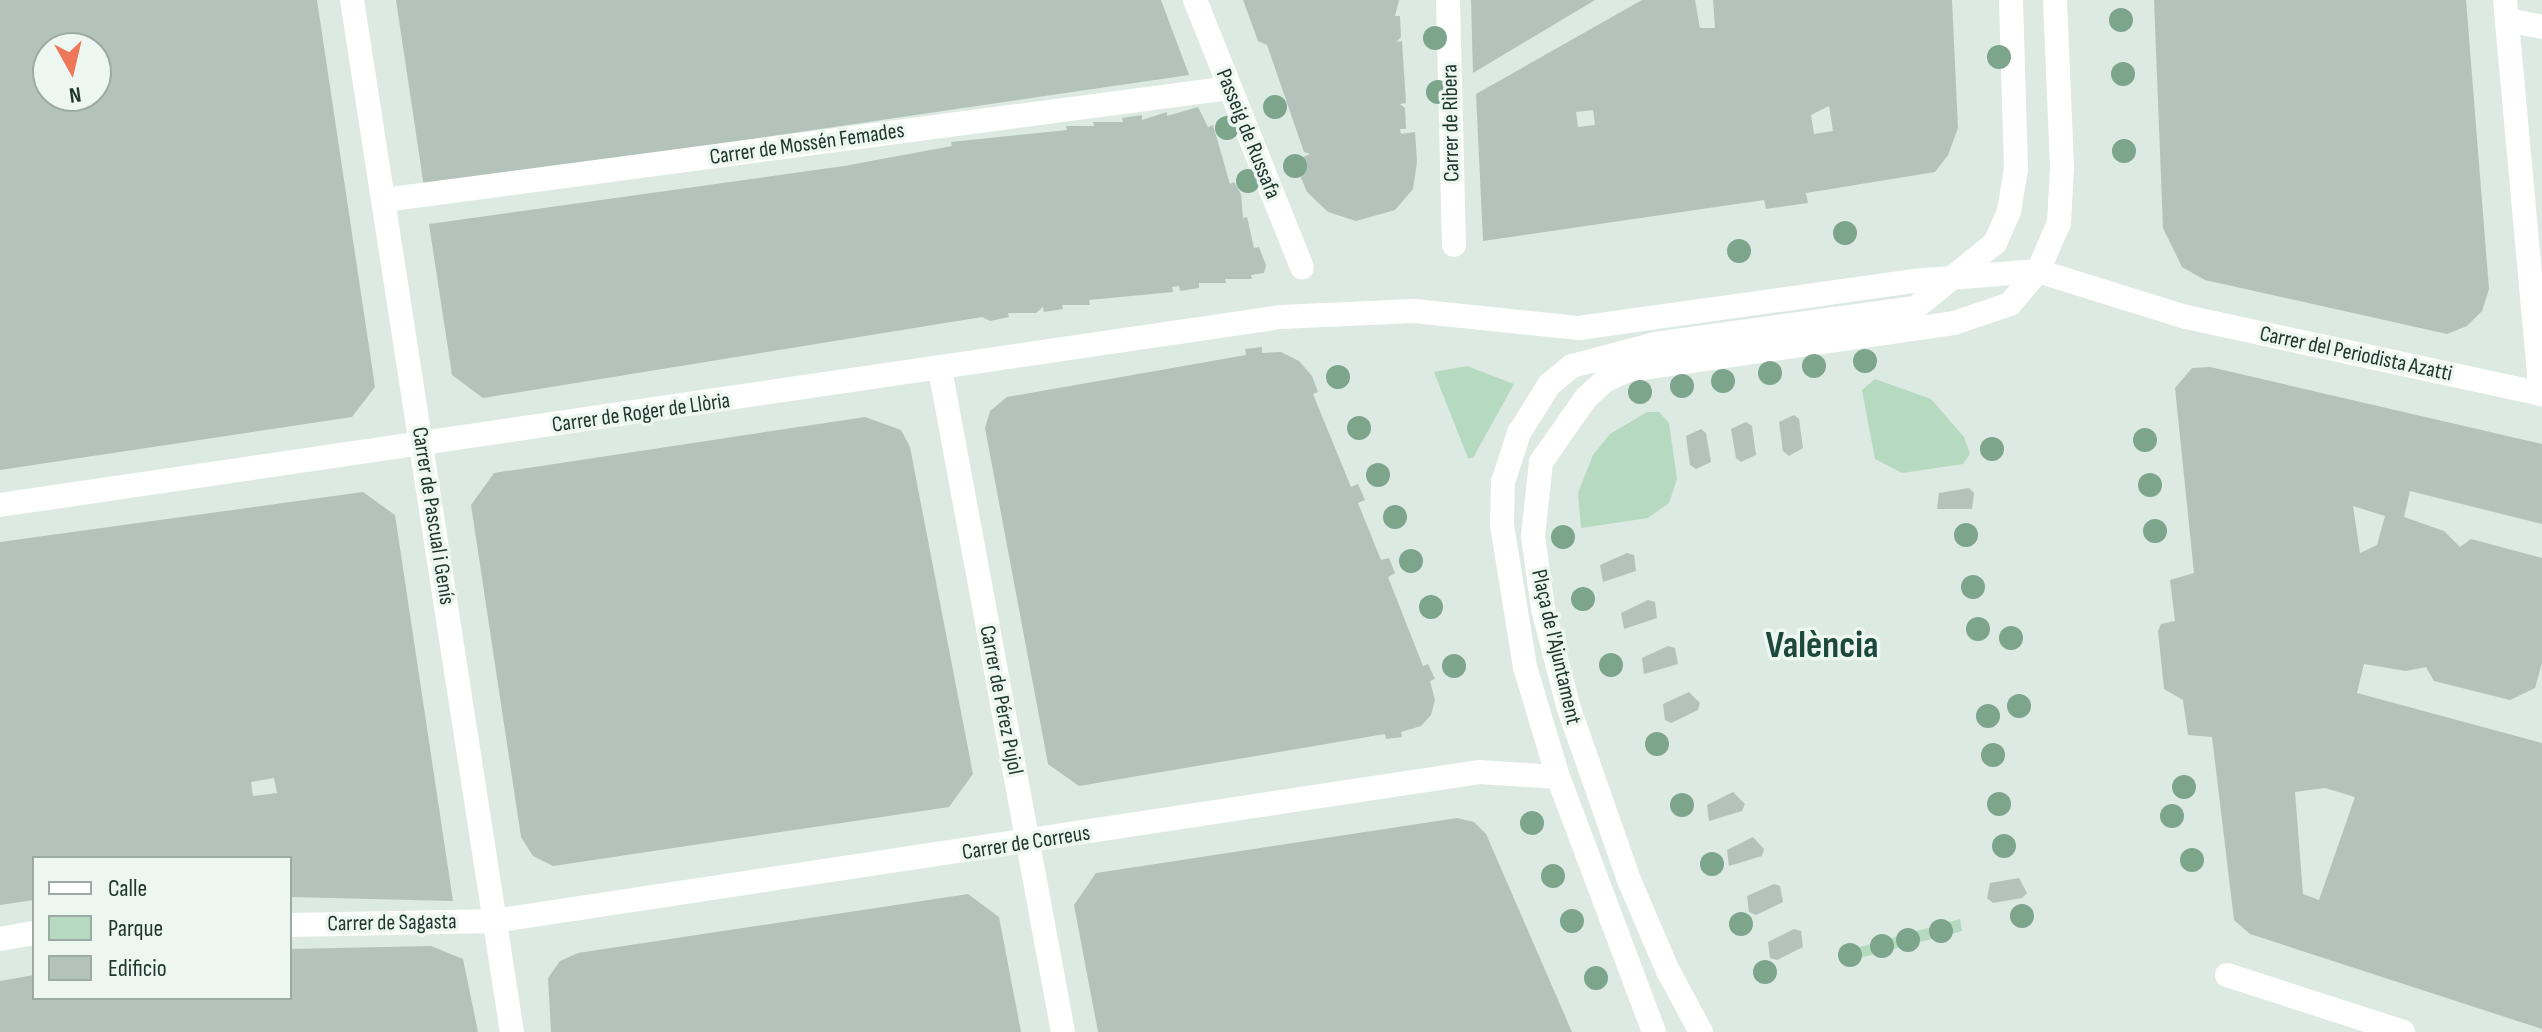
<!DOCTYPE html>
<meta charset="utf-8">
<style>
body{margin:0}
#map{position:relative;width:2542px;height:1032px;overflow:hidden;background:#dde9e3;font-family:"Sofia Sans Condensed",sans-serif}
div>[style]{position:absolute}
.green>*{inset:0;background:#b6dabf}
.building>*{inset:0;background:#b3c3bc}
.minor>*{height:24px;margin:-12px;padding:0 12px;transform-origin:12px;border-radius:12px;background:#fff}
.trees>*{width:24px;height:24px;margin:-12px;border-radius:50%;background:#7ca58b}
span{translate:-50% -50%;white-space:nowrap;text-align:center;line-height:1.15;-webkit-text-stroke:7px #edf6f1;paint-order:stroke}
.street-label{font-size:22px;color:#203730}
.town-label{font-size:38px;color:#1d483c;font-weight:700}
.legend{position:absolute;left:32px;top:856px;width:260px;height:144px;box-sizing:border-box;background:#edf6f1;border:2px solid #9baaa4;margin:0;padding:10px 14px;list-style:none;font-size:24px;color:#203730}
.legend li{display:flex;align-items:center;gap:16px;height:40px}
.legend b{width:40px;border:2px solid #9baaa4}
.north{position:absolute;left:32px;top:32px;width:80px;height:80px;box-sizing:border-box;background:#edf6f1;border:2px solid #9baaa4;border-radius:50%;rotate:172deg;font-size:22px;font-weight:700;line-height:32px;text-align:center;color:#203730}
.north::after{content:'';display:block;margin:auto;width:28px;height:36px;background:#ed7757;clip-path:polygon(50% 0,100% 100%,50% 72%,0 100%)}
</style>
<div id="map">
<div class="green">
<i style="clip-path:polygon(1467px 366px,1514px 384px,1473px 458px,1468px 458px,1434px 372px)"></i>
<i style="clip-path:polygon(1875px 379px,1931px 399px,1964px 437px,1970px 454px,1963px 464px,1902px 473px,1875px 459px,1862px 390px)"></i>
<i style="clip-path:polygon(1647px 412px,1659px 412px,1669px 423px,1677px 479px,1669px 503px,1648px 518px,1581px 528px,1578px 493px,1593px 455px,1610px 434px)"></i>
<i style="clip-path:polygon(1960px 919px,1962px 931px,1845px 962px,1842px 952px)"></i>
</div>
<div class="building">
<i style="clip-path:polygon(evenodd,0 0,317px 0,375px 387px,352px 417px,0 470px,0 0,48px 48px,96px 48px,96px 96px,48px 96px,48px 48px)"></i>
<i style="clip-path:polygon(396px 0,1161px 0,1189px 75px,424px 187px)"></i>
<i style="clip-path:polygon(1243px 0,1399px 0,1395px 16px,1400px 16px,1401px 37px,1396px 42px,1402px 41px,1406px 103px,1400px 104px,1405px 108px,1406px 129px,1400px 129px,1401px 134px,1415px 132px,1417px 162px,1413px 189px,1395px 210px,1356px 221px,1328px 212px,1307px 192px,1294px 161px,1310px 154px,1304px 152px,1267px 45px,1258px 41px)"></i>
<i style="clip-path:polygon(1471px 0,1595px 0,1473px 73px)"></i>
<i style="clip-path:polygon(evenodd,1642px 0,1695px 0,1700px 28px,1715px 28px,1713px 0,1952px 0,1958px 128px,1948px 155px,1935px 172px,1806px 193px,1808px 203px,1766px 209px,1764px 200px,1483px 241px,1476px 94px,1642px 0,1829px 106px,1833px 131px,1814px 134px,1811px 115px,1829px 106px,1642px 0,1593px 110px,1595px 125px,1578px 127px,1576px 112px,1593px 110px)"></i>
<i style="clip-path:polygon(2154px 0,2466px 0,2489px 289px,2482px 311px,2467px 326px,2447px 334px,2205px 280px,2182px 267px,2163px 228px)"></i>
<i style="clip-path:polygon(1198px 107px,1208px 127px,1213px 125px,1230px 184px,1234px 182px,1241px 194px,1243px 218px,1247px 217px,1254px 248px,1259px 247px,1266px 265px,1264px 273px,1251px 275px,1252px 279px,1225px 279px,1226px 283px,1199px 283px,1199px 288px,1180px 291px,1179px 286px,1172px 287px,1173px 292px,1089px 300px,1090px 305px,1062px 305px,1063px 309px,1044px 312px,1043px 307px,1036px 313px,1008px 313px,1009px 317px,990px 321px,982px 317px,483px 398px,452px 375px,429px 224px,844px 166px,952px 146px,951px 142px,1067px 130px,1066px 126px,1094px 126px,1093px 122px,1123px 122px,1122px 118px,1142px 115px,1142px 120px,1167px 112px,1167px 116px)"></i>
<i style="clip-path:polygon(1262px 347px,1262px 353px,1281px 352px,1299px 361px,1312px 376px,1318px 392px,1313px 394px,1351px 487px,1358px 484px,1365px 500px,1358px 503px,1381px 560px,1389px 558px,1395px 573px,1388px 577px,1423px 666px,1428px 664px,1435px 679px,1430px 681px,1435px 700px,1431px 715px,1421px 726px,1401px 732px,1402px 737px,1386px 739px,1385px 734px,1079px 786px,1048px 764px,985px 428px,990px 411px,1007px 397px,1246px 355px,1245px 349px)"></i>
<i style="clip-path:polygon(evenodd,2210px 367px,2542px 444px,2542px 524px,2410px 491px,2404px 517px,2444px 531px,2460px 547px,2471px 539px,2542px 558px,2542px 663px,2535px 688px,2510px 700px,2434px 681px,2426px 667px,2406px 671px,2364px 664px,2357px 693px,2542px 743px,2542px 1029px,2250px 934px,2234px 920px,2212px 737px,2188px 735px,2183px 700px,2164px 689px,2158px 631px,2161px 624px,2175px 621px,2170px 580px,2194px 573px,2175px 388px,2192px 368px,2210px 367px,2353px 506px,2385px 516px,2377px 545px,2360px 553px,2353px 506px,2210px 367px,2325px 788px,2355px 797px,2319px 900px,2303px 894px,2295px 792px,2325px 788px)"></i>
<i style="clip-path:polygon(1794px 415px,1799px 419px,1803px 448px,1789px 456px,1783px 451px,1779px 422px)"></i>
<i style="clip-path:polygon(865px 417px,901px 430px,910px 447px,973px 774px,949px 807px,553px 866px,533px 856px,521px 837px,471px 505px,494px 473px)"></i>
<i style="clip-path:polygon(1746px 422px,1752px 426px,1756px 455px,1741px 462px,1736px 458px,1731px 429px)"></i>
<i style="clip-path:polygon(1701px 429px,1706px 433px,1711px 462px,1696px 469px,1690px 465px,1686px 436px)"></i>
<i style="clip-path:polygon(1969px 488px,1974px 493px,1972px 509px,1937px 509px,1939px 493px)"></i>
<i style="clip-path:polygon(evenodd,363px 492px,395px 515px,453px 901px,290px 897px,290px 858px,34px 858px,34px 900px,0 905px,0 542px,363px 492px,274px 778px,277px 793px,253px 796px,251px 782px,274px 778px)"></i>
<i style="clip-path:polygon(1627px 553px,1634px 555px,1636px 571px,1603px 582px,1600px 565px)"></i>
<i style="clip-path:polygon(1648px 600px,1655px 602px,1657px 618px,1624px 629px,1621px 613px)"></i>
<i style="clip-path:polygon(1668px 646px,1675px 648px,1678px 664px,1644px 674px,1642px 658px)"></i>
<i style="clip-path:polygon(1689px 692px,1700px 703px,1698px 710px,1671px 723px,1665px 720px,1663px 704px)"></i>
<i style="clip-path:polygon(1733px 792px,1745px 804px,1742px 811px,1709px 821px,1707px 805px)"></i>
<i style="clip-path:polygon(1457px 818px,1474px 822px,1486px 834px,1572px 1032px,1098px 1032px,1074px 905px,1096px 873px)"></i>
<i style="clip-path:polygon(1753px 837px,1764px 849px,1762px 856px,1729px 866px,1727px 850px)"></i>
<i style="clip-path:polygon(2019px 878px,2027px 893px,2022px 898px,1993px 903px,1987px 898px,1990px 883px)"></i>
<i style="clip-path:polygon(1774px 884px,1780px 886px,1783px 902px,1756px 915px,1749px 912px,1747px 896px)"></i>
<i style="clip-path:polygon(968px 894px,999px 917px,1021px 1032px,551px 1032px,548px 978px,560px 961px,578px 953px)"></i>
<i style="clip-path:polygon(1794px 929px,1801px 931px,1803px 947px,1777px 960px,1770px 958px,1768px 942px)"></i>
<i style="clip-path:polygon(431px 946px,463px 959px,478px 1032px,0 1032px,0 981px,34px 975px,34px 998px,290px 998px,290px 949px)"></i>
</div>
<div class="minor">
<i style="left:352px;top:0;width:1044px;rotate:81.19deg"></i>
<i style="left:1195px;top:0;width:288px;rotate:68.2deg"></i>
<i style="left:1448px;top:0;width:245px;rotate:88.6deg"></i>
<i style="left:2505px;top:0;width:396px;rotate:84.8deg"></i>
<i style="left:2507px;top:20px;width:36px;rotate:11deg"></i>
<i style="left:384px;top:200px;width:852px;rotate:-7.55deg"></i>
<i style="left:940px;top:369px;width:674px;rotate:79.49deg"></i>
<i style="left:0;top:505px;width:1295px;rotate:-8.35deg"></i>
<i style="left:1281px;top:317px;width:133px;rotate:-2.6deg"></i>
<i style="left:1414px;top:311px;width:166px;rotate:5.9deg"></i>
<i style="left:1579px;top:328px;width:337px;rotate:-8deg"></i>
<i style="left:1913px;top:281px;width:125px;rotate:-4.6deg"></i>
<i style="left:2038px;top:271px;width:155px;rotate:17.3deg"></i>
<i style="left:2186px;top:317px;width:364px;rotate:12.2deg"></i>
<i style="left:290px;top:925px;width:204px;rotate:-1.1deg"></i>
<i style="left:494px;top:921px;width:996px;rotate:-8.6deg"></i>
<i style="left:1479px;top:772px;width:79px;rotate:3.6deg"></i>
<i style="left:0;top:939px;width:35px;rotate:-10deg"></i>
<i style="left:2227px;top:975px;width:185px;rotate:17.9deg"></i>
<i style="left:1654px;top:1032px;width:272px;rotate:-110.6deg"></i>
<i style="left:1558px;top:777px;width:115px;rotate:-106.7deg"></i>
<i style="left:1525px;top:667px;width:144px;rotate:-99.2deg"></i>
<i style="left:1502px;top:525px;width:43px;rotate:-88.7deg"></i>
<i style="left:1503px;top:482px;width:52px;rotate:-71.9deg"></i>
<i style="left:1519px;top:433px;width:57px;rotate:-58deg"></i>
<i style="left:1549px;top:385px;width:30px;rotate:-40deg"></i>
<i style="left:1572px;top:366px;width:86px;rotate:-14.8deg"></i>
<i style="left:1655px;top:344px;width:262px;rotate:-7.9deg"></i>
<i style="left:1915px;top:308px;width:103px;rotate:-39.1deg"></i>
<i style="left:1995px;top:243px;width:35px;rotate:-66deg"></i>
<i style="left:2009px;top:211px;width:43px;rotate:-80.5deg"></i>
<i style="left:2016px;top:169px;width:169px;rotate:-91.7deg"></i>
<i style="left:1701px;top:1032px;width:69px;rotate:-118.4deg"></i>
<i style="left:1668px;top:971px;width:99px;rotate:-113.2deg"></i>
<i style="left:1629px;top:880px;width:181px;rotate:-109.3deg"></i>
<i style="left:1569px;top:709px;width:103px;rotate:-104.6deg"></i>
<i style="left:1543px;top:609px;width:74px;rotate:-97.8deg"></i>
<i style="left:1533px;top:536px;width:74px;rotate:-83.8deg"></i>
<i style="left:1541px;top:462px;width:78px;rotate:-54.9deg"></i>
<i style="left:1586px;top:398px;width:25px;rotate:-43deg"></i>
<i style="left:1604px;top:381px;width:26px;rotate:-25deg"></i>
<i style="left:1628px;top:370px;width:329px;rotate:-8.2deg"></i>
<i style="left:1954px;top:323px;width:59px;rotate:-18.7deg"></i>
<i style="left:2010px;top:304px;width:43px;rotate:-49.7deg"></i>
<i style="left:2038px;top:271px;width:52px;rotate:-66.4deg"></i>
<i style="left:2059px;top:223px;width:56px;rotate:-86.9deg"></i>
<i style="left:2062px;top:167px;width:167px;rotate:-92.4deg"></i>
</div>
<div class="trees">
<i style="left:2121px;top:20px"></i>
<i style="left:1435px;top:38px"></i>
<i style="left:1999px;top:57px"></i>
<i style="left:2123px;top:74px"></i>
<i style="left:1438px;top:92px"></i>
<i style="left:1275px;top:107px"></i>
<i style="left:1227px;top:128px"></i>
<i style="left:2124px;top:151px"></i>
<i style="left:1295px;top:166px"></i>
<i style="left:1248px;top:181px"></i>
<i style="left:1845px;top:233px"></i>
<i style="left:1739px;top:251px"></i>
<i style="left:1865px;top:361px"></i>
<i style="left:1814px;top:366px"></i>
<i style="left:1770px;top:373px"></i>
<i style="left:1338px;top:377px"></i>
<i style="left:1723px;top:381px"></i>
<i style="left:1682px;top:386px"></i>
<i style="left:1640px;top:392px"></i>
<i style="left:1359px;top:428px"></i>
<i style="left:2145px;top:440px"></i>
<i style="left:1992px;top:449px"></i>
<i style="left:1378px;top:475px"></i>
<i style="left:2150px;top:485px"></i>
<i style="left:1395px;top:517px"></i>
<i style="left:2155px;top:531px"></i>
<i style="left:1966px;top:535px"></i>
<i style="left:1563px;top:537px"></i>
<i style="left:1411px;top:561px"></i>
<i style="left:1973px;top:587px"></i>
<i style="left:1583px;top:599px"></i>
<i style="left:1431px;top:607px"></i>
<i style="left:1978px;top:629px"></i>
<i style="left:2011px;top:638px"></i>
<i style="left:1611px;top:665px"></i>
<i style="left:1454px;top:666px"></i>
<i style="left:2019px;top:706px"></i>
<i style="left:1988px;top:716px"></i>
<i style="left:1657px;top:744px"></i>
<i style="left:1993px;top:755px"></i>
<i style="left:2184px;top:787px"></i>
<i style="left:1999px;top:804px"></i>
<i style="left:1682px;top:805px"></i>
<i style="left:2172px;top:816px"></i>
<i style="left:1532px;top:823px"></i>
<i style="left:2004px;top:846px"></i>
<i style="left:2192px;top:860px"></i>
<i style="left:1712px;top:864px"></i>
<i style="left:1553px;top:876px"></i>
<i style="left:2022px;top:916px"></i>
<i style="left:1572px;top:921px"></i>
<i style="left:1741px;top:924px"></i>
<i style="left:1941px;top:931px"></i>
<i style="left:1908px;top:940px"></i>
<i style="left:1882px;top:946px"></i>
<i style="left:1850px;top:955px"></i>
<i style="left:1765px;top:972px"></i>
<i style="left:1596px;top:978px"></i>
</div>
<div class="street-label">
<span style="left:1451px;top:123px;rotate:-91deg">Carrer de Ribera</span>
<span style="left:1248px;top:134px;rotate:68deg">Passeig de Russafa</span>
<span style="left:807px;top:144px;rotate:-8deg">Carrer de Mossén Femades</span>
<span style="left:2356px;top:354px;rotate:12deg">Carrer del Periodista Azatti</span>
<span style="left:641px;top:413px;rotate:-8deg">Carrer de Roger de Llòria</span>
<span style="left:433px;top:516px;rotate:81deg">Carrer de Pascual i Genís</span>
<span style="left:1556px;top:647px;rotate:77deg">Plaça de l'Ajuntament</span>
<span style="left:1001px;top:700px;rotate:79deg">Carrer de Pérez Pujol</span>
<span style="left:1026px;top:843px;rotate:-9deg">Carrer de Correus</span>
<span style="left:392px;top:923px;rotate:-1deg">Carrer de Sagasta</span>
</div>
<div class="town-label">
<span style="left:1822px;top:646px">València</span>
</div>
<ul class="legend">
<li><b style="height:10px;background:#fff"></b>Calle</li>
<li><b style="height:22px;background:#b6dabf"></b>Parque</li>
<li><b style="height:22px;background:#b3c3bc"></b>Edificio</li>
</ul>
<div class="north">N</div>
</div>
